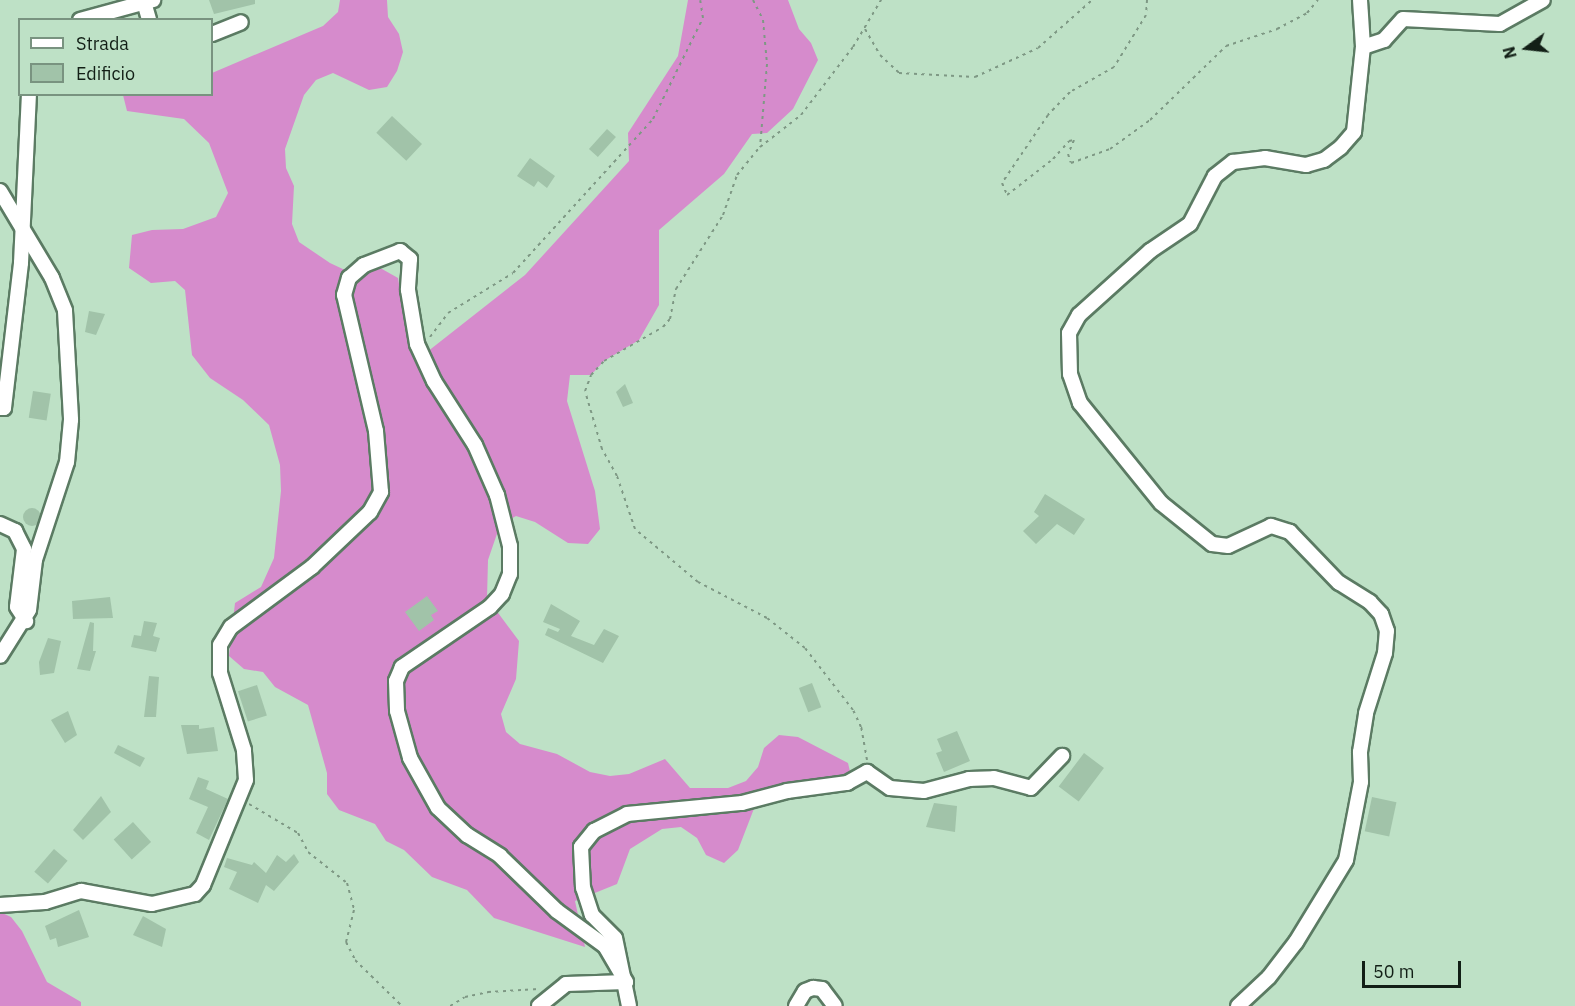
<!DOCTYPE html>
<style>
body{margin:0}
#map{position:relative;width:1575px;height:1006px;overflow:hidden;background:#bee1c6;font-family:"IBM Plex Sans",sans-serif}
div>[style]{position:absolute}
.forest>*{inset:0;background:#d68bcc}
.building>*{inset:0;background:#a1c3a9;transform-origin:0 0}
.round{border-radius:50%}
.path>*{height:2px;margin-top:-1px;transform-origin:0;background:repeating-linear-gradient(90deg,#7e9884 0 3px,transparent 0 7.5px)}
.roads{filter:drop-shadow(2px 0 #5b7b63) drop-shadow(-2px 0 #5b7b63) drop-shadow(0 2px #5b7b63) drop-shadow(0 -2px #5b7b63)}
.minor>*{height:14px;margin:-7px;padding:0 7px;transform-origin:7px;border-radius:7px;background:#fff}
span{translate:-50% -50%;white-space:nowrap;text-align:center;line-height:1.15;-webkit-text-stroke:4.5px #bee1c6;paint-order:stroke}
.legend{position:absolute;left:18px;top:18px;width:195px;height:78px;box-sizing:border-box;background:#bee1c6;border:2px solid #799380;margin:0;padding:8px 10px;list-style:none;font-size:18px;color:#121f16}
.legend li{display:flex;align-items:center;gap:12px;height:30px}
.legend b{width:30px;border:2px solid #799380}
.north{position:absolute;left:1497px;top:18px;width:60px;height:60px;-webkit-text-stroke:4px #bee1c6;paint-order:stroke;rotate:255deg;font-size:16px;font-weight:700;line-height:24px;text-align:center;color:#121f16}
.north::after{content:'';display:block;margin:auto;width:21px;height:27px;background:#121f16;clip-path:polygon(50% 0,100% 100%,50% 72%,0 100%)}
.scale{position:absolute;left:1362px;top:961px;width:99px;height:27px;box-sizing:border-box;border:3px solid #121f16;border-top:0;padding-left:8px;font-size:18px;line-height:21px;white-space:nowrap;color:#121f16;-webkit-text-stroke:4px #bee1c6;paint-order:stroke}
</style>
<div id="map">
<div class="forest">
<i style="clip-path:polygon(340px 0,387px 0,388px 17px,399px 34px,403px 52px,397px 71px,387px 87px,369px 90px,333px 73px,316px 80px,304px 95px,285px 149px,286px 168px,294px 186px,292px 224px,299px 242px,330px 263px,347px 271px,382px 269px,398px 278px,407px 333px,427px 352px,525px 275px,629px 161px,628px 133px,678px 56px,688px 0,788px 0,799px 29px,811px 43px,818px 60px,793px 109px,767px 133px,752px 134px,724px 174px,659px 230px,659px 305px,639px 340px,604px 361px,591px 375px,570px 375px,567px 401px,595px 491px,600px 529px,588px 544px,568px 543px,535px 522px,516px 516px,500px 525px,488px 560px,487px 598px,519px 641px,516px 679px,501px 714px,506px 732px,520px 744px,557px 754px,590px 772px,610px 776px,629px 774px,665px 759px,690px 788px,728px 788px,746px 781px,758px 767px,764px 748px,779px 735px,798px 737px,848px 763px,852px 780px,760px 793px,738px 850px,724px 863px,706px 855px,697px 838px,681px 827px,662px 829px,630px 849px,617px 884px,575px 901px,585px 947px,494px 918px,467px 890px,432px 877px,404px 850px,386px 841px,375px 824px,339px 810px,327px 794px,327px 773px,308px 705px,275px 687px,263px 672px,244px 669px,229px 656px,235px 603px,261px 587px,274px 558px,281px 491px,280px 465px,269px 425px,243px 400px,210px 378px,192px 355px,185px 290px,175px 281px,151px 283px,129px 268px,132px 235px,152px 230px,183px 229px,216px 217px,228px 193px,209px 143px,184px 119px,127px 111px,123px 95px,212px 94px,212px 73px,323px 26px,338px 12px)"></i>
<i style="clip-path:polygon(0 912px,11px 917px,22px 931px,47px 982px,81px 1002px,81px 1006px,0 1006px)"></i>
</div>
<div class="building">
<i style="clip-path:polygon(209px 0,255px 0,255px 4px,214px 14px)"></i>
<i style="left:392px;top:116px;width:41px;height:23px;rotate:43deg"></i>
<i style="left:607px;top:129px;width:12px;height:27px;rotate:42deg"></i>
<i style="clip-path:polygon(530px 158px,555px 176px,547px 188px,538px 181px,534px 187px,517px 176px)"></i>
<i style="clip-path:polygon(89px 311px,105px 314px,96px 335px,85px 332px)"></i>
<i style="clip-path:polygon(625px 384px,633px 403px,623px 407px,616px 392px)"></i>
<i style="left:33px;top:391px;width:18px;height:27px;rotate:9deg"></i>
<i style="clip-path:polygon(1045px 494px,1085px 519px,1074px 535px,1057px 524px,1036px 544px,1023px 531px,1039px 516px,1034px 512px)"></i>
<i class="round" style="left:23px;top:508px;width:18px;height:18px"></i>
<i style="clip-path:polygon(427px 596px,438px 611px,431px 615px,434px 620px,419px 631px,405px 612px)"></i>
<i style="clip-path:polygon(110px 597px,113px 618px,73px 619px,72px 601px)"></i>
<i style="clip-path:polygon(551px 604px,580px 621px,571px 636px,594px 645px,604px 629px,619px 636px,603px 663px,545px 635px,548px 628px,558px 632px,560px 629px,543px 622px)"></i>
<i style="clip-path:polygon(144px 621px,157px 623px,153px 636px,160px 638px,156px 652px,131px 647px,134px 635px,141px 636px)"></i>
<i style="clip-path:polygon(90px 622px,94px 623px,93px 651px,96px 651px,90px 671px,77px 669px)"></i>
<i style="clip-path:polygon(48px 638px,61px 641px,54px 673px,40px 675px,39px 662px)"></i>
<i style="clip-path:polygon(149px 676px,159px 677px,156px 717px,144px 717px)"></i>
<i style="left:812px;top:683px;width:26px;height:14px;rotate:69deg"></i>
<i style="left:257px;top:685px;width:32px;height:20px;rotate:72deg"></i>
<i style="clip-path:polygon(68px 711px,77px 735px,65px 743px,51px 720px)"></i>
<i style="clip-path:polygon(181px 725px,199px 725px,199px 729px,214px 727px,218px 751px,187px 754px)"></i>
<i style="clip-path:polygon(957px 731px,970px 761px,944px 772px,936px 753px,942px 751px,937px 739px)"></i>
<i style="clip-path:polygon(118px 745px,145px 758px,140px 767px,114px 753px)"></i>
<i style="left:1084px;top:753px;width:25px;height:42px;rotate:37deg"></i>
<i style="clip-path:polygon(198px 777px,209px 781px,206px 789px,228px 799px,209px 840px,196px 833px,208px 807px,189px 799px)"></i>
<i style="clip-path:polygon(101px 796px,111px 812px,83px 840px,73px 830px)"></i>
<i style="left:1372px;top:797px;width:25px;height:35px;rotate:12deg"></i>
<i style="clip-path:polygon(934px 803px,957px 806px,955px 832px,926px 827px)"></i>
<i style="left:133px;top:822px;width:27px;height:26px;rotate:48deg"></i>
<i style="left:54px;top:849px;width:18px;height:30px;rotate:41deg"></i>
<i style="clip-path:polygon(294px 854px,299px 862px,274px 891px,266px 885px,258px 903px,229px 889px,237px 872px,224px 867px,227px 858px,252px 865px,254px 862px,266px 873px,277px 855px,286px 862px)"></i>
<i style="clip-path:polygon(79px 910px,89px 937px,58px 947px,56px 938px,50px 940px,45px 926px)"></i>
<i style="clip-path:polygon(143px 916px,166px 929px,162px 947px,133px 935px)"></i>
</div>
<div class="path">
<i style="left:753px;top:0;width:22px;rotate:63deg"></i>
<i style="left:763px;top:20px;width:44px;rotate:84.8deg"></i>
<i style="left:767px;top:64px;width:83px;rotate:94.8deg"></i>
<i style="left:1147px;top:0;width:15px;rotate:94deg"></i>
<i style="left:1146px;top:15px;width:61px;rotate:121.6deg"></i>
<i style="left:1114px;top:67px;width:51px;rotate:150.4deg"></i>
<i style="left:1070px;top:92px;width:32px;rotate:134deg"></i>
<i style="left:1048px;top:115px;width:82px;rotate:124.1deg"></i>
<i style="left:1002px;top:183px;width:13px;rotate:67deg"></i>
<i style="left:1007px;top:195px;width:58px;rotate:-38deg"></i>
<i style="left:1053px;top:159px;width:24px;rotate:-48deg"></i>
<i style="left:1069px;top:141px;width:5px;rotate:-11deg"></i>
<i style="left:1074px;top:140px;width:15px;rotate:113deg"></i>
<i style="left:1068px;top:154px;width:9px;rotate:72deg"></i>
<i style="left:1071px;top:163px;width:41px;rotate:-19.7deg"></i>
<i style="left:1110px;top:149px;width:49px;rotate:-35.9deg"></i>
<i style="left:1150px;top:120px;width:106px;rotate:-44.2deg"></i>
<i style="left:1226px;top:46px;width:54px;rotate:-18.4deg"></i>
<i style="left:1277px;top:29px;width:34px;rotate:-28deg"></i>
<i style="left:1307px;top:13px;width:17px;rotate:-50deg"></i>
<i style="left:865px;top:29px;width:30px;rotate:60deg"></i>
<i style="left:880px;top:55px;width:26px;rotate:43deg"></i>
<i style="left:899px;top:73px;width:76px;rotate:3deg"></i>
<i style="left:975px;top:77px;width:69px;rotate:-24.7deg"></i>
<i style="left:1038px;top:48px;width:72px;rotate:-41.6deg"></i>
<i style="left:430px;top:337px;width:30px;rotate:-53deg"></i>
<i style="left:448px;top:313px;width:76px;rotate:-31.6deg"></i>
<i style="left:513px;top:273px;width:208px;rotate:-47.7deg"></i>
<i style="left:653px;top:119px;width:113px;rotate:-63.7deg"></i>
<i style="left:703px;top:18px;width:18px;rotate:-99deg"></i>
<i style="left:867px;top:760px;width:34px;rotate:-100deg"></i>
<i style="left:861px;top:727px;width:19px;rotate:-115deg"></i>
<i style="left:853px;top:710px;width:78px;rotate:-127.7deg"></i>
<i style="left:805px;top:648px;width:48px;rotate:-141.7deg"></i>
<i style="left:767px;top:618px;width:78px;rotate:-152.4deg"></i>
<i style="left:698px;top:582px;width:82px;rotate:-139.9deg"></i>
<i style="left:635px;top:529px;width:56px;rotate:-108.8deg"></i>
<i style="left:617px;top:476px;width:31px;rotate:-119deg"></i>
<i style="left:602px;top:449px;width:60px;rotate:-106.3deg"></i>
<i style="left:585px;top:391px;width:17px;rotate:-69deg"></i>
<i style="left:591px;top:375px;width:19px;rotate:-47deg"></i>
<i style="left:604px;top:361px;width:68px;rotate:-30deg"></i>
<i style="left:663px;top:327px;width:11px;rotate:-49deg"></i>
<i style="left:670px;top:319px;width:31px;rotate:-79deg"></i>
<i style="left:676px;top:289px;width:88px;rotate:-57.6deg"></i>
<i style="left:723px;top:215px;width:42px;rotate:-70.7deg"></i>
<i style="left:737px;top:175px;width:36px;rotate:-51deg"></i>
<i style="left:760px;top:147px;width:52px;rotate:-38deg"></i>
<i style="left:801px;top:115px;width:86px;rotate:-52.6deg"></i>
<i style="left:853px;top:47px;width:55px;rotate:-59.2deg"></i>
<i style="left:249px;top:804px;width:57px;rotate:30.6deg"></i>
<i style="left:298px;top:833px;width:21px;rotate:62deg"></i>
<i style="left:308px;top:852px;width:50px;rotate:38.5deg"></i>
<i style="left:347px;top:883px;width:28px;rotate:75deg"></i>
<i style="left:354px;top:910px;width:33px;rotate:104deg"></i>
<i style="left:346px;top:942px;width:20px;rotate:63deg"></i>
<i style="left:355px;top:960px;width:66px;rotate:44.4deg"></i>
<i style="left:450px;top:1006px;width:17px;rotate:-31deg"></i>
<i style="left:465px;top:997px;width:24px;rotate:-12deg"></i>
<i style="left:488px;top:992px;width:51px;rotate:-3.4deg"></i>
</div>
<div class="roads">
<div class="minor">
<i style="left:1360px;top:0;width:47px;rotate:86.3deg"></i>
<i style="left:144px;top:2px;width:19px;rotate:74deg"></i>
<i style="left:80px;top:20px;width:76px;rotate:-15.3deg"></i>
<i style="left:212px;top:34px;width:31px;rotate:-22deg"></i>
<i style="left:0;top:191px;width:101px;rotate:59.1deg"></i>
<i style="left:52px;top:278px;width:35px;rotate:68deg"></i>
<i style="left:65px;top:311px;width:109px;rotate:86.8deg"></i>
<i style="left:71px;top:420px;width:42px;rotate:95.4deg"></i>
<i style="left:67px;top:462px;width:103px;rotate:108.1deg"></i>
<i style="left:35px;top:560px;width:50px;rotate:96.8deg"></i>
<i style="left:29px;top:610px;width:54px;rotate:122.2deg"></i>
<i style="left:0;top:408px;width:4px"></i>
<i style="left:4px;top:408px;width:146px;rotate:-83.3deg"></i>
<i style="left:21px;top:263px;width:169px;rotate:-87.3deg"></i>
<i style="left:0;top:524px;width:17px;rotate:25deg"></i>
<i style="left:15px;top:531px;width:20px;rotate:63deg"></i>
<i style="left:24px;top:549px;width:58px;rotate:96.9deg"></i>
<i style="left:17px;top:607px;width:17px;rotate:57deg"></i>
<i style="left:0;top:905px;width:45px;rotate:-3.8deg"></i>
<i style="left:45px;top:902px;width:38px;rotate:-17deg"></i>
<i style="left:81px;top:891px;width:72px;rotate:10.4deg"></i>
<i style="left:152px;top:904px;width:44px;rotate:-13.1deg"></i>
<i style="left:195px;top:894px;width:12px;rotate:-48deg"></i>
<i style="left:203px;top:885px;width:113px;rotate:-67.7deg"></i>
<i style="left:246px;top:780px;width:30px;rotate:-94deg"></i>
<i style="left:244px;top:750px;width:81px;rotate:-107.3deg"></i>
<i style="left:220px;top:673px;width:28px;rotate:-90deg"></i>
<i style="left:220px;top:645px;width:21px;rotate:-59deg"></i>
<i style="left:231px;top:627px;width:101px;rotate:-36.5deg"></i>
<i style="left:312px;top:567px;width:80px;rotate:-43.5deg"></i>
<i style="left:370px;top:512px;width:23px;rotate:-61deg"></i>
<i style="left:381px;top:492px;width:61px;rotate:-94.7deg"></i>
<i style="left:376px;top:431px;width:140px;rotate:-103.2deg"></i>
<i style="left:344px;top:295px;width:18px;rotate:-74deg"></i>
<i style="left:349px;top:278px;width:20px;rotate:-41deg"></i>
<i style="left:364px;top:265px;width:39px;rotate:-21deg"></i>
<i style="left:400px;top:251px;width:13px;rotate:39deg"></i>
<i style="left:410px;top:259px;width:31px;rotate:94deg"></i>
<i style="left:408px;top:290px;width:55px;rotate:80.5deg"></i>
<i style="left:417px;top:344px;width:41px;rotate:65.3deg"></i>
<i style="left:434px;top:381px;width:76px;rotate:57.4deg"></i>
<i style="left:475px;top:445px;width:55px;rotate:66.3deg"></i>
<i style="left:497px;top:495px;width:53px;rotate:75.7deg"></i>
<i style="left:510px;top:546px;width:28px;rotate:90deg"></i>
<i style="left:510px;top:574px;width:22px;rotate:112deg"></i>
<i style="left:502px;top:594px;width:18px;rotate:133deg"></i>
<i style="left:490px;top:607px;width:107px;rotate:145.7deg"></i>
<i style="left:402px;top:667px;width:15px;rotate:113deg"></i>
<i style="left:396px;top:681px;width:30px;rotate:88deg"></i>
<i style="left:397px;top:711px;width:49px;rotate:74.5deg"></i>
<i style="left:410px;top:758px;width:57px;rotate:60.8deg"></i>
<i style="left:438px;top:808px;width:40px;rotate:43deg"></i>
<i style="left:467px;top:835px;width:39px;rotate:32deg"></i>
<i style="left:500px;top:856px;width:79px;rotate:44deg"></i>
<i style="left:557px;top:911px;width:59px;rotate:36.1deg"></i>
<i style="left:605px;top:946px;width:42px;rotate:59.7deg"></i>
<i style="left:539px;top:1006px;width:35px;rotate:-39deg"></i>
<i style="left:566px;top:984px;width:60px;rotate:-1.9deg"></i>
<i style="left:629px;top:1006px;width:69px;rotate:-101.6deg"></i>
<i style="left:615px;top:938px;width:33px;rotate:-135deg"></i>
<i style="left:592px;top:915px;width:28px;rotate:-108deg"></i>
<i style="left:583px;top:888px;width:41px;rotate:-92.8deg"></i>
<i style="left:581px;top:847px;width:21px;rotate:-51deg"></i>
<i style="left:594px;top:831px;width:37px;rotate:-27deg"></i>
<i style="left:627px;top:814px;width:116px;rotate:-5.5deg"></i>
<i style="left:742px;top:803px;width:47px;rotate:-14.9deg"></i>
<i style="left:787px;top:791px;width:61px;rotate:-7.6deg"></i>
<i style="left:847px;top:783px;width:23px;rotate:-29deg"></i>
<i style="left:867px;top:772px;width:28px;rotate:35deg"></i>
<i style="left:890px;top:788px;width:34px;rotate:5deg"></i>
<i style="left:924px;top:791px;width:47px;rotate:-14.9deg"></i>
<i style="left:969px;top:779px;width:25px;rotate:-2deg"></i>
<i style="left:994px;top:778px;width:38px;rotate:15deg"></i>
<i style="left:1031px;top:788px;width:45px;rotate:-45.9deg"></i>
<i style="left:796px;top:1006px;width:17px;rotate:-59deg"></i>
<i style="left:805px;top:991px;width:9px;rotate:-21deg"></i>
<i style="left:813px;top:988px;width:9px;rotate:6deg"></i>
<i style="left:822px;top:989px;width:21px;rotate:53deg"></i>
<i style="left:1238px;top:1006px;width:42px;rotate:-43.1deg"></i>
<i style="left:1269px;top:977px;width:44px;rotate:-52.4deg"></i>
<i style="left:1296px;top:942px;width:96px;rotate:-58.6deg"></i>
<i style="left:1346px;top:860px;width:79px;rotate:-79.1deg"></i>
<i style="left:1361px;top:782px;width:30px;rotate:-92deg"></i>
<i style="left:1360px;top:752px;width:39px;rotate:-81deg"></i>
<i style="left:1366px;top:713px;width:63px;rotate:-72.4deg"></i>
<i style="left:1385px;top:653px;width:22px;rotate:-85deg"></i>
<i style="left:1387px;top:631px;width:18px;rotate:-109deg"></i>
<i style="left:1381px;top:614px;width:16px;rotate:-133deg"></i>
<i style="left:1370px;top:602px;width:36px;rotate:-148deg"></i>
<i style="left:1339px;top:583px;width:71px;rotate:-133.9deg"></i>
<i style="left:1290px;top:532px;width:20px;rotate:-162deg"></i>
<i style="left:1271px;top:526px;width:47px;rotate:155.1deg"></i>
<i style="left:1228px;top:546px;width:16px;rotate:-173deg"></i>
<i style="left:1212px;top:544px;width:65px;rotate:-141.2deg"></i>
<i style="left:1161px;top:503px;width:129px;rotate:-129deg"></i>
<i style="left:1080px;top:403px;width:31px;rotate:-109deg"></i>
<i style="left:1070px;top:374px;width:41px;rotate:-91.4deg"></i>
<i style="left:1069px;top:333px;width:21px;rotate:-61deg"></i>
<i style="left:1079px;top:315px;width:96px;rotate:-42deg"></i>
<i style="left:1150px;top:251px;width:48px;rotate:-34deg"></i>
<i style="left:1190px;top:224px;width:54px;rotate:-62.5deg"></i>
<i style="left:1215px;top:176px;width:23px;rotate:-38deg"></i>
<i style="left:1233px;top:162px;width:32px;rotate:-7deg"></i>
<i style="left:1265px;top:158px;width:42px;rotate:9.7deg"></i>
<i style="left:1306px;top:165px;width:19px;rotate:-16deg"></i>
<i style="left:1324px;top:160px;width:21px;rotate:-37deg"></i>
<i style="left:1341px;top:147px;width:20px;rotate:-49deg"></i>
<i style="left:1354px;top:132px;width:85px;rotate:-84deg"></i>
<i style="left:1363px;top:47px;width:22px;rotate:-18deg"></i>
<i style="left:1384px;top:40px;width:28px;rotate:-48deg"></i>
<i style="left:1403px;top:19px;width:97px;rotate:3deg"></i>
<i style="left:1500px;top:24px;width:49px;rotate:-29.2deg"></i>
</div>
</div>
<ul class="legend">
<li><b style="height:8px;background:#fff"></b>Strada</li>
<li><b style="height:16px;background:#a1c3a9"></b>Edificio</li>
</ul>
<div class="north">N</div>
<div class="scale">50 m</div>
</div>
